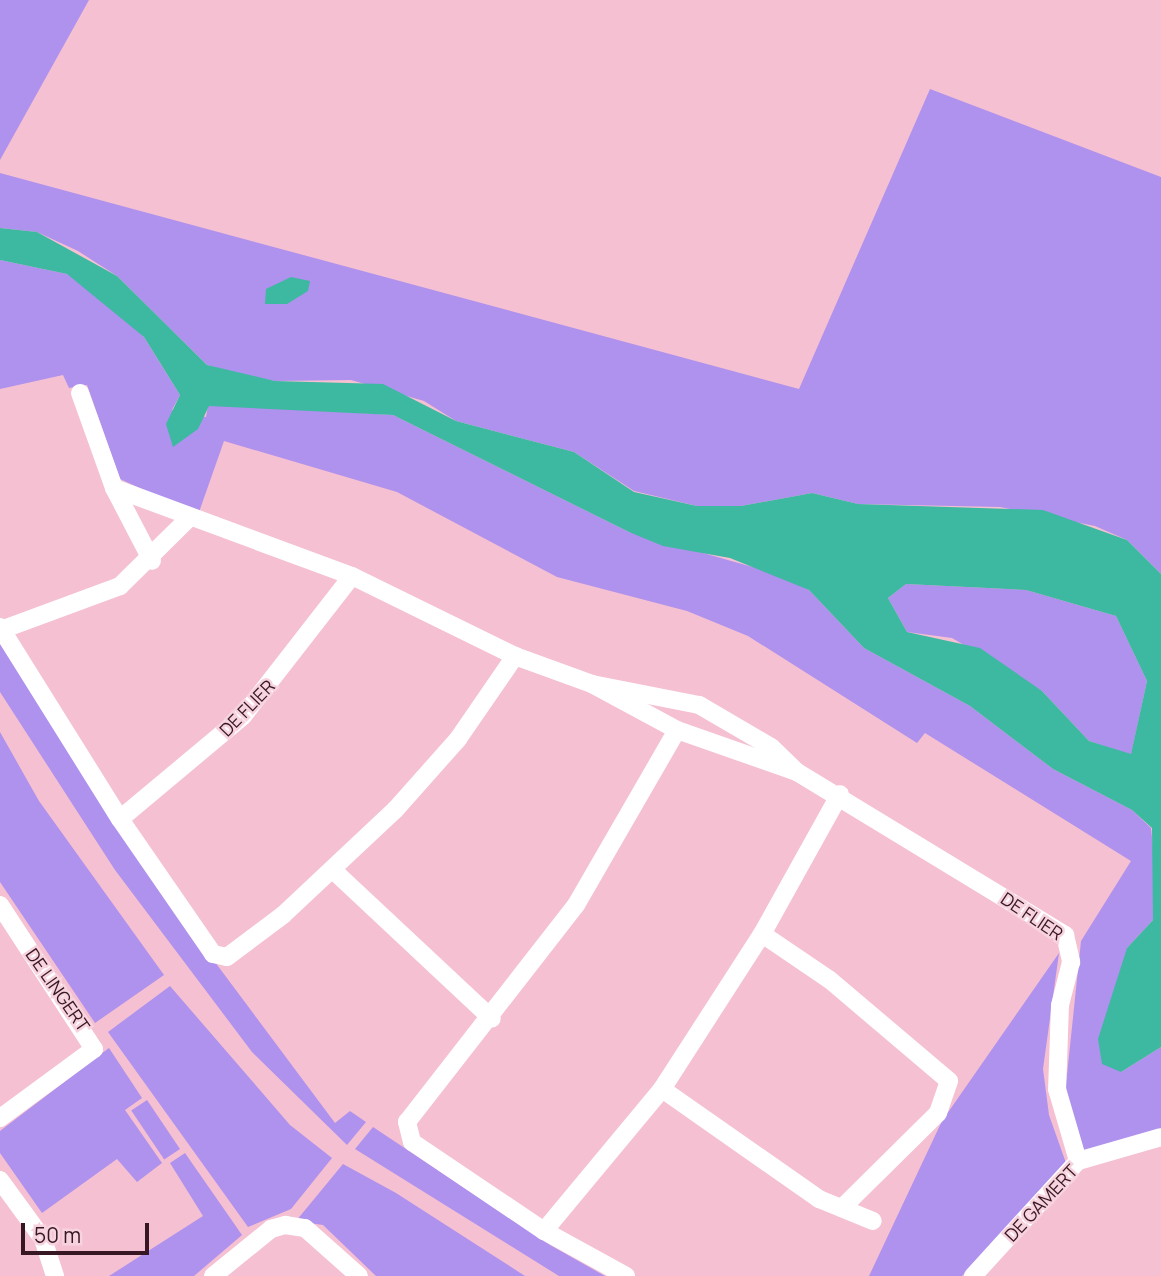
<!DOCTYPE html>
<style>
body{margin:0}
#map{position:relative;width:1161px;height:1276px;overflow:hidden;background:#f5c0d1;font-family:Manrope,sans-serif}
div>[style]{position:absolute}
.green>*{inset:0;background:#af91ee;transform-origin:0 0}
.water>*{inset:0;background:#3db8a1}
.minor>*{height:18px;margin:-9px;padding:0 9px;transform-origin:9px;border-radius:9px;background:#fff}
span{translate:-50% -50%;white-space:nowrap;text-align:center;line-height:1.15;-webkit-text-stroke:5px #f7d3de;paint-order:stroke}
.street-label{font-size:18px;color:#371723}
.scale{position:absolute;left:21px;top:1223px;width:128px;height:32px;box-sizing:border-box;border:4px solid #371723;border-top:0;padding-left:9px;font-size:21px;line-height:24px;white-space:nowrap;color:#371723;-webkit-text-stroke:5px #f7d3de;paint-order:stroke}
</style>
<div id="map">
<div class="green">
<i style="clip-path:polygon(0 0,89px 0,0 160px)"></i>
<i style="clip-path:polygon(930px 89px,1161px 177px,1161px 574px,1127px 540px,1095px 526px,1000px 507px,858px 504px,812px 493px,741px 506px,697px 506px,634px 491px,574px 452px,456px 421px,424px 401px,351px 380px,275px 381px,232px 373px,207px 365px,117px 276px,78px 251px,37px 232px,0 228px,0 173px,799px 389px)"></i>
<i style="clip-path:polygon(0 260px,67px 274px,98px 293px,144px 337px,160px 363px,180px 395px,172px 410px,206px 417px,208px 406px,242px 406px,393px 415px,629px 532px,774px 573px,809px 590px,864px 648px,970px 706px,1053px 769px,1132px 810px,1151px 828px,1157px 886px,1153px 920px,1127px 948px,1121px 1072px,1161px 1047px,1161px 1132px,1085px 1154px,1065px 1094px,1081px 941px,1131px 861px,925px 733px,917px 743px,748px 636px,687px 611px,557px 577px,397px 492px,224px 441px,198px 515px,120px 479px,87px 385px,69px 388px,63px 375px,0 389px)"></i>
<i style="clip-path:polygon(906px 584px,1026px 590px,1116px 616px,1147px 681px,1131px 755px,1089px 741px,1042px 691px,952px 638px,907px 632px,888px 598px)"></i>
<i style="clip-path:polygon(0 643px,147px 871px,335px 1123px,350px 1111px,366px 1122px,347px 1145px,252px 1052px,115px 870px,0 692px)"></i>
<i style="clip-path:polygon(0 732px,39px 801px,164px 975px,95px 1023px,0 882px)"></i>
<i style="clip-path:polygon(1059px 953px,1043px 1069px,1049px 1115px,1066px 1163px,962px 1276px,869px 1276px,942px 1121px)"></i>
<i style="clip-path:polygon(170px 986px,290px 1125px,332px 1158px,291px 1209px,248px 1227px,108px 1032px)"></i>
<i style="clip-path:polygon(109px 1048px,142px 1098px,125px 1110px,162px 1163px,137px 1182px,117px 1159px,42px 1213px,0 1153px,0 1131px)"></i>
<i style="left:147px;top:1100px;width:59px;height:19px;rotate:56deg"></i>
<i style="clip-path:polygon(373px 1127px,550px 1245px,605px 1276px,559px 1276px,355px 1149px)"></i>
<i style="clip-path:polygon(185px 1153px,242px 1235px,194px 1276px,109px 1276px,203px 1216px,170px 1163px)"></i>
<i style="clip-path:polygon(343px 1164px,396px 1193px,525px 1276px,376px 1276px,323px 1225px,296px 1221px)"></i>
</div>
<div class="water">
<i style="clip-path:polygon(evenodd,0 228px,37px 232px,117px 276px,207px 365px,275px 381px,383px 384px,456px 421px,574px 452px,634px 492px,697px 506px,741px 506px,812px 493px,858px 504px,1043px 510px,1127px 540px,1161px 574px,1161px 1047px,1121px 1072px,1102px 1064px,1098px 1039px,1127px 948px,1153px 920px,1152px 828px,1132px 810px,1053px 769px,970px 706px,864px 648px,809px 590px,730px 558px,663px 546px,629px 532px,393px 415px,209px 406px,198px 429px,173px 447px,166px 424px,180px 395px,144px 337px,67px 274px,0 260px,0 228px,906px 584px,1026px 590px,1116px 616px,1147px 681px,1131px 754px,1089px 741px,1042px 691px,980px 648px,907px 632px,888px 598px,906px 584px)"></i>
<i style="clip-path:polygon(291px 277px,310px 281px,308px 291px,287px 304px,265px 304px,266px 289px)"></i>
</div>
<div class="minor">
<i style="left:80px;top:393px;width:101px;rotate:70.3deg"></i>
<i style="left:114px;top:488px;width:254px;rotate:20.3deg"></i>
<i style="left:352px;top:576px;width:182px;rotate:26.1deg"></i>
<i style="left:515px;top:656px;width:82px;rotate:20deg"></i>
<i style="left:592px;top:684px;width:97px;rotate:28.4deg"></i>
<i style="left:677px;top:730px;width:127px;rotate:19.3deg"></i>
<i style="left:797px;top:772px;width:36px;rotate:-136deg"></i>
<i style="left:771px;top:747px;width:83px;rotate:-149.7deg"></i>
<i style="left:699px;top:705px;width:109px;rotate:-168.9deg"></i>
<i style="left:114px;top:488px;width:82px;rotate:62.5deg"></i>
<i style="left:0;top:627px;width:226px;rotate:58deg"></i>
<i style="left:120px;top:819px;width:164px;rotate:55.4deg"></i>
<i style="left:213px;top:954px;width:14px;rotate:12deg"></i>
<i style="left:227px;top:957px;width:70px;rotate:-36.9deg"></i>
<i style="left:283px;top:915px;width:154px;rotate:-43.2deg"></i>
<i style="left:395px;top:810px;width:95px;rotate:-48.4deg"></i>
<i style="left:458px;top:739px;width:101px;rotate:-55.5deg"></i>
<i style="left:1px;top:630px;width:127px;rotate:-20.3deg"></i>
<i style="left:120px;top:586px;width:95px;rotate:-44.6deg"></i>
<i style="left:797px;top:772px;width:314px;rotate:31.3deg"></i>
<i style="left:1065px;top:935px;width:28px;rotate:77deg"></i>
<i style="left:1071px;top:962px;width:44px;rotate:104.3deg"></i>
<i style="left:1060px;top:1005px;width:84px;rotate:92deg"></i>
<i style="left:1057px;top:1089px;width:75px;rotate:73.7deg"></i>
<i style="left:120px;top:819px;width:160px;rotate:-39.9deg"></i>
<i style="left:243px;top:716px;width:177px;rotate:-52.1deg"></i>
<i style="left:334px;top:871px;width:216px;rotate:43.1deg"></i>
<i style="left:0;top:905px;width:172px;rotate:56.9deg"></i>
<i style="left:94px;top:1049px;width:117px;rotate:143.7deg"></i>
<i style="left:762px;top:934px;width:82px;rotate:34.1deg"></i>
<i style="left:830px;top:980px;width:156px;rotate:40.3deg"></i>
<i style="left:949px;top:1081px;width:34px;rotate:109deg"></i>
<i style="left:938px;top:1113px;width:135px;rotate:135.3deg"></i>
<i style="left:662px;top:1089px;width:192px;rotate:35deg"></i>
<i style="left:819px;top:1199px;width:58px;rotate:22.2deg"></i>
<i style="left:0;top:1180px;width:73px;rotate:53.9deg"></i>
<i style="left:43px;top:1239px;width:39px;rotate:72deg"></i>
<i style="left:544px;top:1231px;width:185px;rotate:-50.3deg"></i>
<i style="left:662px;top:1089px;width:184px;rotate:-57.2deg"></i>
<i style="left:762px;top:934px;width:160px;rotate:-60.9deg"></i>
<i style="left:213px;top:1276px;width:75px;rotate:-39deg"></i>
<i style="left:271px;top:1229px;width:15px;rotate:-16deg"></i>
<i style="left:285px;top:1225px;width:20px;rotate:9deg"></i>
<i style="left:305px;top:1228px;width:72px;rotate:41.6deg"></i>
<i style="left:626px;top:1276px;width:94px;rotate:-151.2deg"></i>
<i style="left:544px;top:1231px;width:159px;rotate:-146deg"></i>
<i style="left:412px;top:1142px;width:21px;rotate:-104deg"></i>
<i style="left:407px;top:1122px;width:275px;rotate:-52.1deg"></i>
<i style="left:576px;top:905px;width:202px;rotate:-60deg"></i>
<i style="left:973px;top:1276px;width:156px;rotate:-47.6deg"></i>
<i style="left:1078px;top:1161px;width:86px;rotate:-16.1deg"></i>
</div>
<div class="street-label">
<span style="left:247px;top:708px;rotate:-46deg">DE FLIER</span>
<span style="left:1032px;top:916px;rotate:34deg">DE FLIER</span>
<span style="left:58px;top:990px;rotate:55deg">DE LINGERT</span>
<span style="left:1041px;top:1203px;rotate:-47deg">DE GAMERT</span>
</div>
<div class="scale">50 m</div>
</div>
